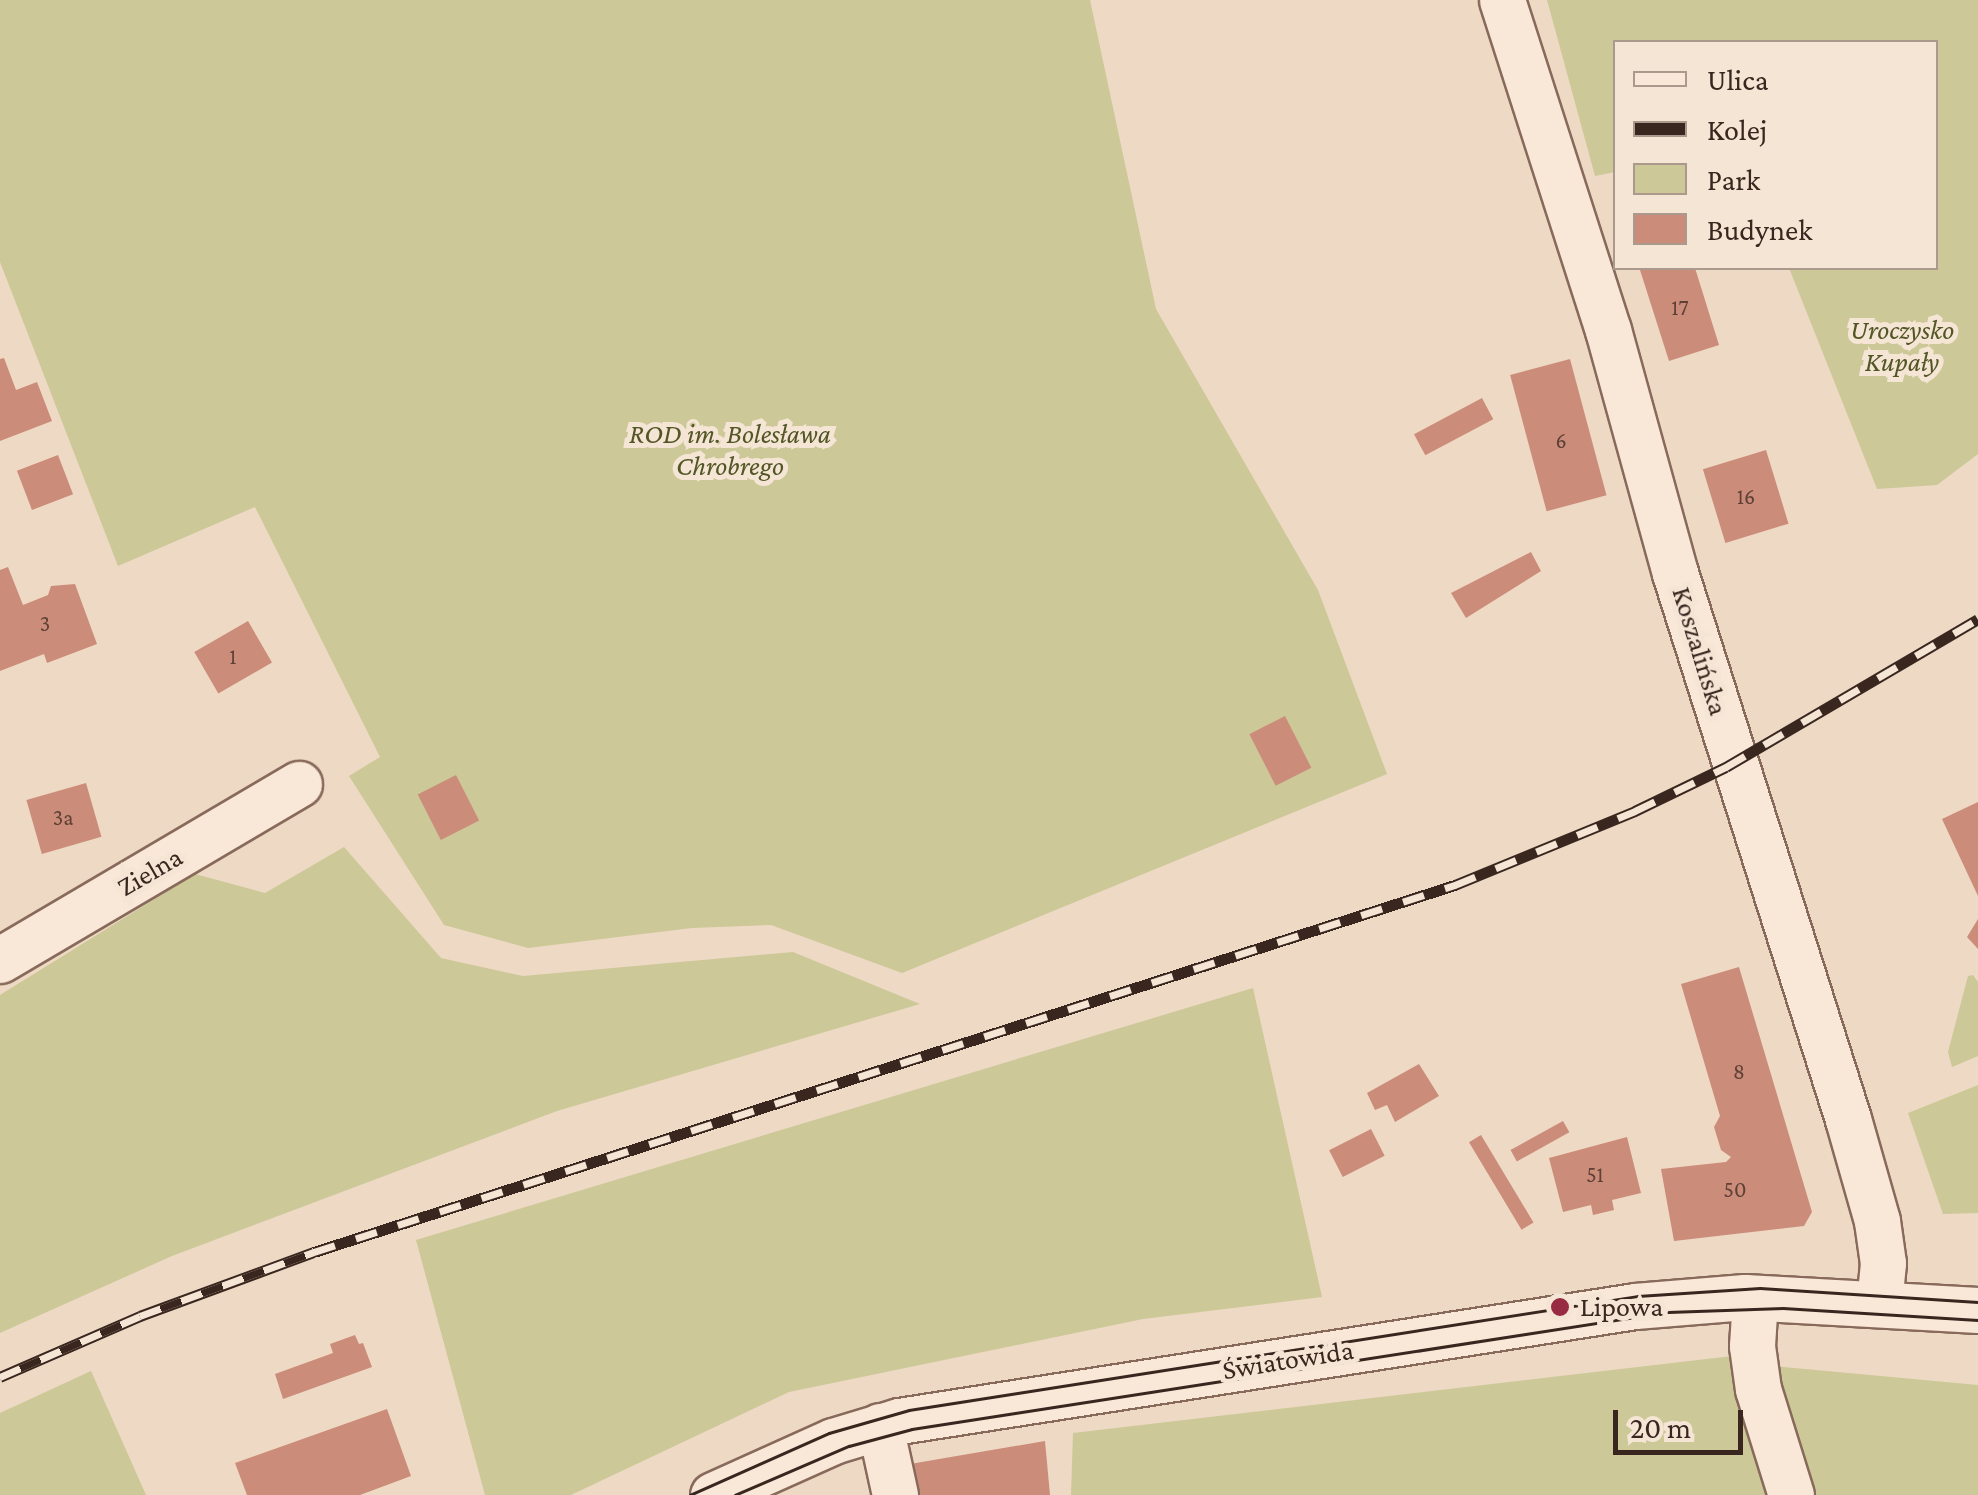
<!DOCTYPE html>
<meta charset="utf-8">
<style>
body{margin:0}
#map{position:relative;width:1978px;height:1495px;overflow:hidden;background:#eed9c4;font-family:"Crimson Pro",serif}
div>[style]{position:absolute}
.green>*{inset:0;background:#ccc898}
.building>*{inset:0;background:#cc8c7a;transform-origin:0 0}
.roads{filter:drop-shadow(2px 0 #886a5b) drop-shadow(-2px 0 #886a5b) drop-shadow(0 2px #886a5b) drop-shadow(0 -2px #886a5b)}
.minor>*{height:45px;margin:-22.5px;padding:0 22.5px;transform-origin:22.5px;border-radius:22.5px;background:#f9e8d8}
.tram>*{height:2.5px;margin:-1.25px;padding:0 1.25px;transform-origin:1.25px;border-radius:1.25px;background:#39261f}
.rail>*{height:11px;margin-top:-5.5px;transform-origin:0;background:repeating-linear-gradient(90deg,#f5e5d4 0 22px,#39261f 0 44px);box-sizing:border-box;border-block:2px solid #39261f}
.dots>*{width:28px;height:28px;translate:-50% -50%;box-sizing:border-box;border:5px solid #f5e5d4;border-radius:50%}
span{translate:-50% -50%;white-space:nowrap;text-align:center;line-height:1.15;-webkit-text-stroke:10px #f5e5d4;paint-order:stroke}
.number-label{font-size:22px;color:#5e4036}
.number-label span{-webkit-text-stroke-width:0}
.park-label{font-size:28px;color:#525525;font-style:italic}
.street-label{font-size:28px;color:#39261f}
.poi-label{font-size:28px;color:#39261f}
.left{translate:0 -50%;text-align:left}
.legend{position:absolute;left:1613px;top:40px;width:325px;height:230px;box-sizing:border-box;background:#f5e5d4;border:2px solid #aa998c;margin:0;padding:12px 18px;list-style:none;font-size:30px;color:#39261f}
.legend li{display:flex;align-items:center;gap:20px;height:50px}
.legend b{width:50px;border:2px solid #aa998c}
.scale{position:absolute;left:1613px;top:1410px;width:130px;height:45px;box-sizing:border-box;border:5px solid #39261f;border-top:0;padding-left:12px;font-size:30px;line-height:35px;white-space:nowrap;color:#39261f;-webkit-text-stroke:8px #f5e5d4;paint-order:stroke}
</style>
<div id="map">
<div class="green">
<i style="clip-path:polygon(0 0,1090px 0,1156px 309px,1318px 590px,1387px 774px,902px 973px,771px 925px,692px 928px,528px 948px,444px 925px,349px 776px,380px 757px,255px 507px,118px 566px,0 262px)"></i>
<i style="clip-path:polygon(1547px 0,1978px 0,1978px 454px,1937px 485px,1877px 489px,1789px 268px,1936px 268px,1936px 42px,1616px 42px,1615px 172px,1595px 176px)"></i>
<i style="clip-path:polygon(344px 847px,441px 958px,523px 976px,793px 952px,920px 1004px,557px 1111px,172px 1256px,0 1333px,0 995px,195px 874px,265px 893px)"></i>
<i style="clip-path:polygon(1973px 975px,1978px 982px,1978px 1056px,1952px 1067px,1948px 1052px,1968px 976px)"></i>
<i style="clip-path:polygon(1253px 988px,1322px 1297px,1143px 1319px,789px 1392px,571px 1495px,485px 1495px,416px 1240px)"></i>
<i style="clip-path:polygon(1978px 1085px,1978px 1213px,1943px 1214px,1908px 1113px)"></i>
<i style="clip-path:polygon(1741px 1355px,1775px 1495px,1071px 1495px,1073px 1433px)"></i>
<i style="clip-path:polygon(1763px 1365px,1978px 1385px,1978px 1495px,1812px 1495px)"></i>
<i style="clip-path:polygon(91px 1371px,146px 1495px,0 1495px,0 1413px)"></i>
</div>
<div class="building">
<i style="clip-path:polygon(1649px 268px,1695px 268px,1719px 345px,1669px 361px,1640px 270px)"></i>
<i style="clip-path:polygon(4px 358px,16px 390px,37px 382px,52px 421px,0 441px,0 359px)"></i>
<i style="left:1570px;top:359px;width:141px;height:62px;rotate:75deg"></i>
<i style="left:1482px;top:398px;width:24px;height:77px;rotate:62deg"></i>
<i style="left:1766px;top:450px;width:77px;height:66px;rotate:73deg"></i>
<i style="left:58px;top:455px;width:42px;height:44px;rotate:69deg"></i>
<i style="clip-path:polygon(1531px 552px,1541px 571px,1466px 618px,1451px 593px)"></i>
<i style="clip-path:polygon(8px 567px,23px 605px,48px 595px,51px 586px,75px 584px,97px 644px,47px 663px,44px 654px,0 671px,0 570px)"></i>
<i style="left:248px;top:621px;width:48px;height:62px;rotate:60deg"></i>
<i style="left:1285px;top:716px;width:58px;height:40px;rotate:63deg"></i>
<i style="left:456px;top:775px;width:51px;height:43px;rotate:63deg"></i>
<i style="left:86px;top:783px;width:56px;height:62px;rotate:74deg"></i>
<i style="clip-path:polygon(1978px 802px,1978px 896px,1942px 819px)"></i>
<i style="clip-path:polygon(1978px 919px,1978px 949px,1967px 937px)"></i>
<i style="clip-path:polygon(1739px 967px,1812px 1212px,1804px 1226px,1674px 1241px,1661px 1169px,1726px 1162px,1731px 1157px,1721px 1150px,1714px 1127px,1720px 1116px,1681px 984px)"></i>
<i style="clip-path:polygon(1419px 1064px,1439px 1096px,1395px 1122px,1387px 1105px,1375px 1110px,1367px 1093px)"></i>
<i style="left:1563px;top:1121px;width:13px;height:60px;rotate:61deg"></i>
<i style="left:1371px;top:1129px;width:30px;height:47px;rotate:63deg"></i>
<i style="left:1481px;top:1135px;width:102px;height:14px;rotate:59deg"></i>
<i style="clip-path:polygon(1627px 1137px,1641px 1193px,1612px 1200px,1614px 1210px,1593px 1215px,1591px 1205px,1563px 1212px,1549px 1158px)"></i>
<i style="clip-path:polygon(355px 1335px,359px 1344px,363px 1343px,372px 1367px,283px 1399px,275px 1374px,333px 1353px,330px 1344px)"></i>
<i style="clip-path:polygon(387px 1409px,411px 1476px,360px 1495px,247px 1495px,235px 1463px)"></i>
<i style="clip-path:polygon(1045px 1441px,1050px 1495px,914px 1495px,910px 1464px)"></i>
</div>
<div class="roads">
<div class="minor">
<i style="left:1502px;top:0;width:347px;rotate:72.2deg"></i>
<i style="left:1608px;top:330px;width:252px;rotate:74.6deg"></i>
<i style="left:1675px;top:573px;width:573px;rotate:72.42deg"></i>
<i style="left:1848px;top:1119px;width:106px;rotate:74.1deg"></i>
<i style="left:1877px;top:1221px;width:42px;rotate:81.9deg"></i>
<i style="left:1883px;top:1263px;width:41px;rotate:95.6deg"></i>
<i style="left:0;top:960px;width:347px;rotate:-30.5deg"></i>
<i style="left:1755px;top:1298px;width:48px;rotate:93.6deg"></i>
<i style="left:1752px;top:1346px;width:43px;rotate:82.1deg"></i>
<i style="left:1758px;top:1389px;width:111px;rotate:72.7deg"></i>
<i style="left:880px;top:1426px;width:71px;rotate:77.7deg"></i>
<i style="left:713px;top:1495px;width:132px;rotate:-24.2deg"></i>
<i style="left:833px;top:1441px;width:69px;rotate:-16.9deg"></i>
<i style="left:899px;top:1421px;width:745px;rotate:-8.88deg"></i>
<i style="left:1635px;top:1306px;width:110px;rotate:-4.7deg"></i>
<i style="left:1745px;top:1297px;width:233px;rotate:3.2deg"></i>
</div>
</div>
<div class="tram">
<i style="left:690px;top:1495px;width:152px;rotate:-24deg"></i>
<i style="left:829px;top:1433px;width:83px;rotate:-16deg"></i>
<i style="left:909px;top:1410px;width:738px;rotate:-8.89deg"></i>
<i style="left:1638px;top:1296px;width:122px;rotate:-3.8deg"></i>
<i style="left:1760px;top:1288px;width:218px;rotate:3.7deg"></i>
<i style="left:735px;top:1495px;width:124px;rotate:-23.3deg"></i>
<i style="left:849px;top:1446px;width:65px;rotate:-15.1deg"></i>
<i style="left:912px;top:1429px;width:765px;rotate:-8.8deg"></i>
<i style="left:1668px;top:1312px;width:115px;rotate:-2deg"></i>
<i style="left:1783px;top:1308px;width:195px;rotate:3.5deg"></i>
</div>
<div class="rail">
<i style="left:0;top:1377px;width:153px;rotate:-23.5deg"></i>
<i style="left:140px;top:1316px;width:185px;rotate:-20.2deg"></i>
<i style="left:314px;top:1252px;width:1199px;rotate:-17.83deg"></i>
<i style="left:1455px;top:885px;width:195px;rotate:-22.3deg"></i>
<i style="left:1635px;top:811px;width:101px;rotate:-25.8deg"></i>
<i style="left:1726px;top:767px;width:292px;rotate:-30.4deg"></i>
</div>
<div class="dots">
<i style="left:1560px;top:1307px;background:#972b41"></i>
</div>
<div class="number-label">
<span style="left:1680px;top:308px">17</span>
<span style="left:1561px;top:441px">6</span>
<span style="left:1746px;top:497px">16</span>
<span style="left:45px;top:624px">3</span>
<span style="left:233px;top:657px">1</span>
<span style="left:63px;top:818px">3a</span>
<span style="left:1739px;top:1072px">8</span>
<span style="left:1595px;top:1175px">51</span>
<span style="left:1735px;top:1190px">50</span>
</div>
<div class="park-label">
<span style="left:1902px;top:346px">Uroczysko<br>Kupały</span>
<span style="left:730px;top:450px">ROD im. Bolesława<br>Chrobrego</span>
</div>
<div class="street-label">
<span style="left:1700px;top:651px;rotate:73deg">Koszalińska</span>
<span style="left:150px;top:872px;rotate:-30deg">Zielna</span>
<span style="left:1288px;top:1360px;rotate:-9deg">Światowida</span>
</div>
<div class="poi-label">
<span class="left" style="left:1580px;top:1307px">Lipowa</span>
</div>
<ul class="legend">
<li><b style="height:12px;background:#f9e8d8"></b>Ulica</li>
<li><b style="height:12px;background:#39261f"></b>Kolej</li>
<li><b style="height:28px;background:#ccc898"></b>Park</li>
<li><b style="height:28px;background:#cc8c7a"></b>Budynek</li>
</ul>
<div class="scale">20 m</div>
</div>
